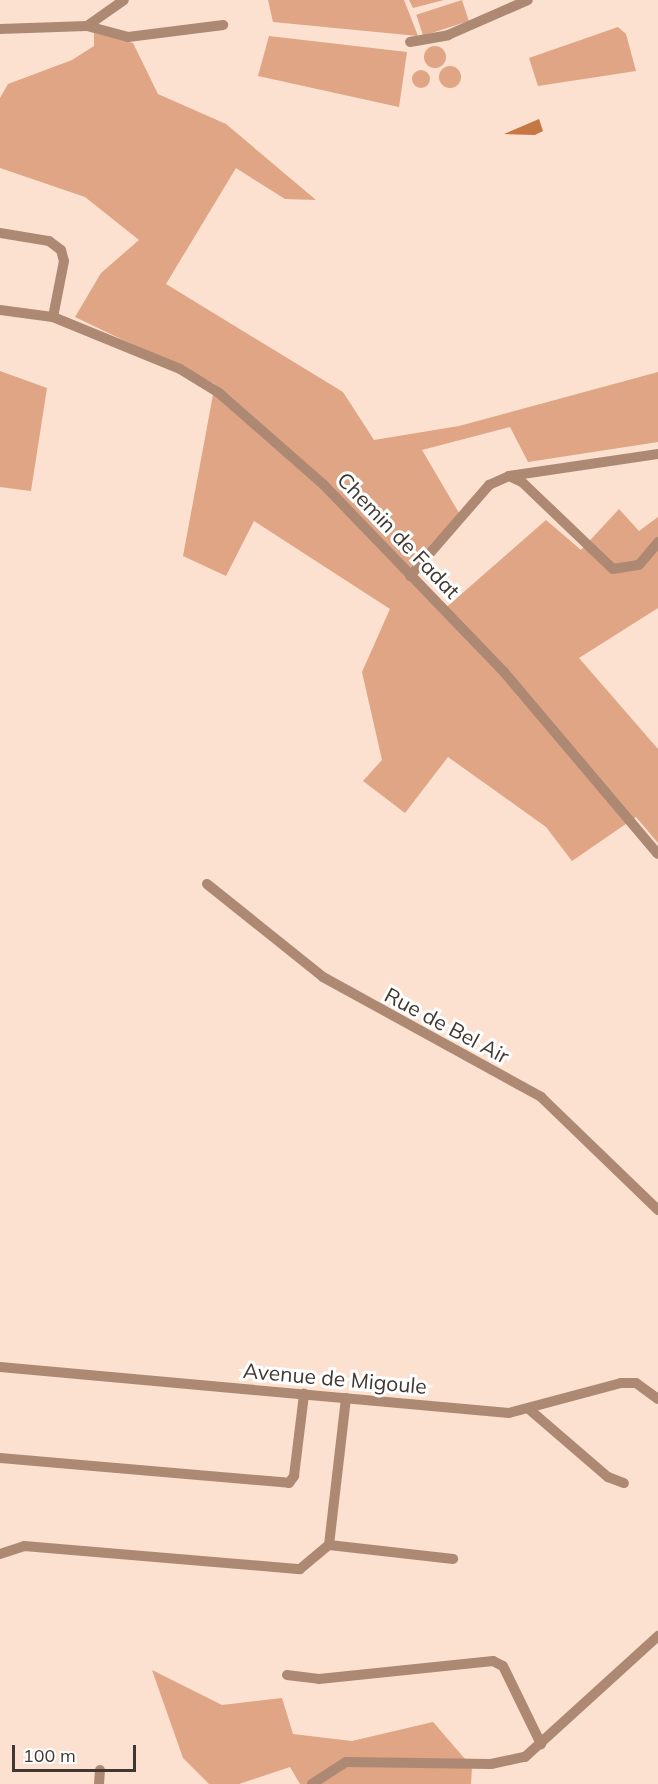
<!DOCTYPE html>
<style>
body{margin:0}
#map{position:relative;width:658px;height:1784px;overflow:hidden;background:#fce1d1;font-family:Mulish,sans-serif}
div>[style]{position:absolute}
.green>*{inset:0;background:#dfa584;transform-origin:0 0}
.round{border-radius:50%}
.water>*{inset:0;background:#c67744}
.minor>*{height:10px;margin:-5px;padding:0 5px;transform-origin:5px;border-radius:5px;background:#ad8974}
span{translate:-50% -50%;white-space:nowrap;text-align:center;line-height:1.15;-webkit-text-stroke:6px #fff;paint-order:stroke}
.street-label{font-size:21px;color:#413731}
.scale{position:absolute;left:12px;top:1745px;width:124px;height:27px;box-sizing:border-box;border:3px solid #413731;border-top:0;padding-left:8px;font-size:18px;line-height:21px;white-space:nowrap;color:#413731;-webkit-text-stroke:4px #fff;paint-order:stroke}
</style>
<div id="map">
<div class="green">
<i style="clip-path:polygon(268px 0,404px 0,418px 36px,273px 22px)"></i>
<i style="clip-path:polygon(409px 0,444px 0,413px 8px)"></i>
<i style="left:462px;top:0;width:22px;height:48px;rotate:72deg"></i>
<i style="clip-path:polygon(618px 27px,626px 34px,636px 71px,538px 86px,529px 58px)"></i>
<i style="clip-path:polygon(94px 33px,133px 43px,158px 94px,226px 124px,316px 200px,285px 199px,236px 168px,166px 284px,343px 392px,374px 440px,459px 426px,658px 372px,658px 442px,528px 462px,510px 427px,422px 450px,459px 513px,404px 575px,441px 612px,546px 520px,581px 550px,619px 509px,639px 531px,658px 517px,658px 608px,579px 658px,658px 749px,658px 843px,636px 817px,572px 861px,546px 827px,448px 757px,405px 813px,363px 781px,382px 760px,362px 672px,390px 609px,254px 521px,226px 576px,183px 556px,215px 384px,75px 317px,101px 273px,139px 240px,85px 197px,0 168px,0 98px,8px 84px,72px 60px,94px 46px)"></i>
<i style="clip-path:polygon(269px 36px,407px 52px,399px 107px,258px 76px)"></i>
<i class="round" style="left:424px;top:46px;width:22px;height:22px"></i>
<i class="round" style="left:439px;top:66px;width:22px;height:22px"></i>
<i class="round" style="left:412px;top:70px;width:18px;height:18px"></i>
<i style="clip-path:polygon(0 371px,47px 388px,31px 491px,0 487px)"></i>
<i style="clip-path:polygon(152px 1670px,222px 1705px,282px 1698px,293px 1734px,352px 1741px,433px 1722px,472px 1767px,471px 1784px,300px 1784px,290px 1767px,239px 1784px,209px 1784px,183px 1758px)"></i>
</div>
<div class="water">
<i style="clip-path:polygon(539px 119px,543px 131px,535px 135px,504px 134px)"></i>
</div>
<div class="minor">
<i style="left:87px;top:26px;width:42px;rotate:15deg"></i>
<i style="left:128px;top:37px;width:96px;rotate:-7.2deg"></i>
<i style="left:0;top:29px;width:87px;rotate:-2deg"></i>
<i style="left:87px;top:26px;width:45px;rotate:-35.1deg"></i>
<i style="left:410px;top:42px;width:39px;rotate:-10deg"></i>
<i style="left:448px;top:35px;width:87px;rotate:-23.6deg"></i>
<i style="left:0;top:233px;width:50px;rotate:9.3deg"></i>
<i style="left:49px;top:241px;width:15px;rotate:37deg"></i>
<i style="left:61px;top:250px;width:11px;rotate:75deg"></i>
<i style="left:64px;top:261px;width:57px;rotate:101.1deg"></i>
<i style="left:0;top:310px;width:53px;rotate:7.5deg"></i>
<i style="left:53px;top:317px;width:137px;rotate:22.3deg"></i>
<i style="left:180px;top:369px;width:46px;rotate:31.6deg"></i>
<i style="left:219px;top:393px;width:138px;rotate:41.2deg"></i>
<i style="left:323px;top:484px;width:261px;rotate:46.1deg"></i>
<i style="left:504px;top:672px;width:238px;rotate:49.8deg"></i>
<i style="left:509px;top:476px;width:151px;rotate:-8.4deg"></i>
<i style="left:410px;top:576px;width:121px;rotate:-49deg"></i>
<i style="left:489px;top:485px;width:22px;rotate:-24deg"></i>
<i style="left:509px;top:476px;width:14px;rotate:25deg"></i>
<i style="left:522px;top:482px;width:126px;rotate:43.7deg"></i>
<i style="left:613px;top:569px;width:26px;rotate:-9deg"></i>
<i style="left:639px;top:565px;width:30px;rotate:-50deg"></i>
<i style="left:207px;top:884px;width:149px;rotate:38.7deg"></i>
<i style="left:323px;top:977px;width:249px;rotate:28.8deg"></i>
<i style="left:541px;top:1097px;width:163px;rotate:44deg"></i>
<i style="left:0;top:1367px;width:511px;rotate:5.16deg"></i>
<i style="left:509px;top:1413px;width:116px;rotate:-15deg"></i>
<i style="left:621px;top:1383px;width:15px"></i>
<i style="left:636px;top:1383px;width:27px;rotate:36deg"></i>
<i style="left:530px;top:1410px;width:103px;rotate:40.7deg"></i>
<i style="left:608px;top:1477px;width:17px;rotate:21deg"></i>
<i style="left:0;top:1458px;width:290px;rotate:4.9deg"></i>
<i style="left:289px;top:1483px;width:9px;rotate:-54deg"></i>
<i style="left:294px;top:1476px;width:83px;rotate:-83deg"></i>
<i style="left:329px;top:1545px;width:125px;rotate:6.4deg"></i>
<i style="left:0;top:1554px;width:25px;rotate:-18deg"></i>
<i style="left:24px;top:1546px;width:277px;rotate:4.8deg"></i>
<i style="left:300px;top:1569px;width:38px;rotate:-40deg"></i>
<i style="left:329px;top:1545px;width:148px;rotate:-83.4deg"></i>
<i style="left:287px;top:1675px;width:32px;rotate:7deg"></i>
<i style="left:319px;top:1679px;width:175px;rotate:-5.9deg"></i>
<i style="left:493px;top:1661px;width:11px;rotate:27deg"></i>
<i style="left:503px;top:1666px;width:87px;rotate:64deg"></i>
<i style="left:99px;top:1784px;width:14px;rotate:-86deg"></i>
<i style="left:312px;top:1784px;width:40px;rotate:-32.9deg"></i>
<i style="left:346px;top:1762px;width:145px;rotate:0.8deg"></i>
<i style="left:491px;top:1764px;width:35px;rotate:-12deg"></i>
<i style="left:525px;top:1757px;width:180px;rotate:-42.3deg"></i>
</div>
<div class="street-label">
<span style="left:399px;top:535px;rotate:46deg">Chemin de Fadat</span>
<span style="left:447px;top:1025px;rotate:28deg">Rue de Bel Air</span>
<span style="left:335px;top:1378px;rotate:5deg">Avenue de Migoule</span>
</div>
<div class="scale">100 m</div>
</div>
